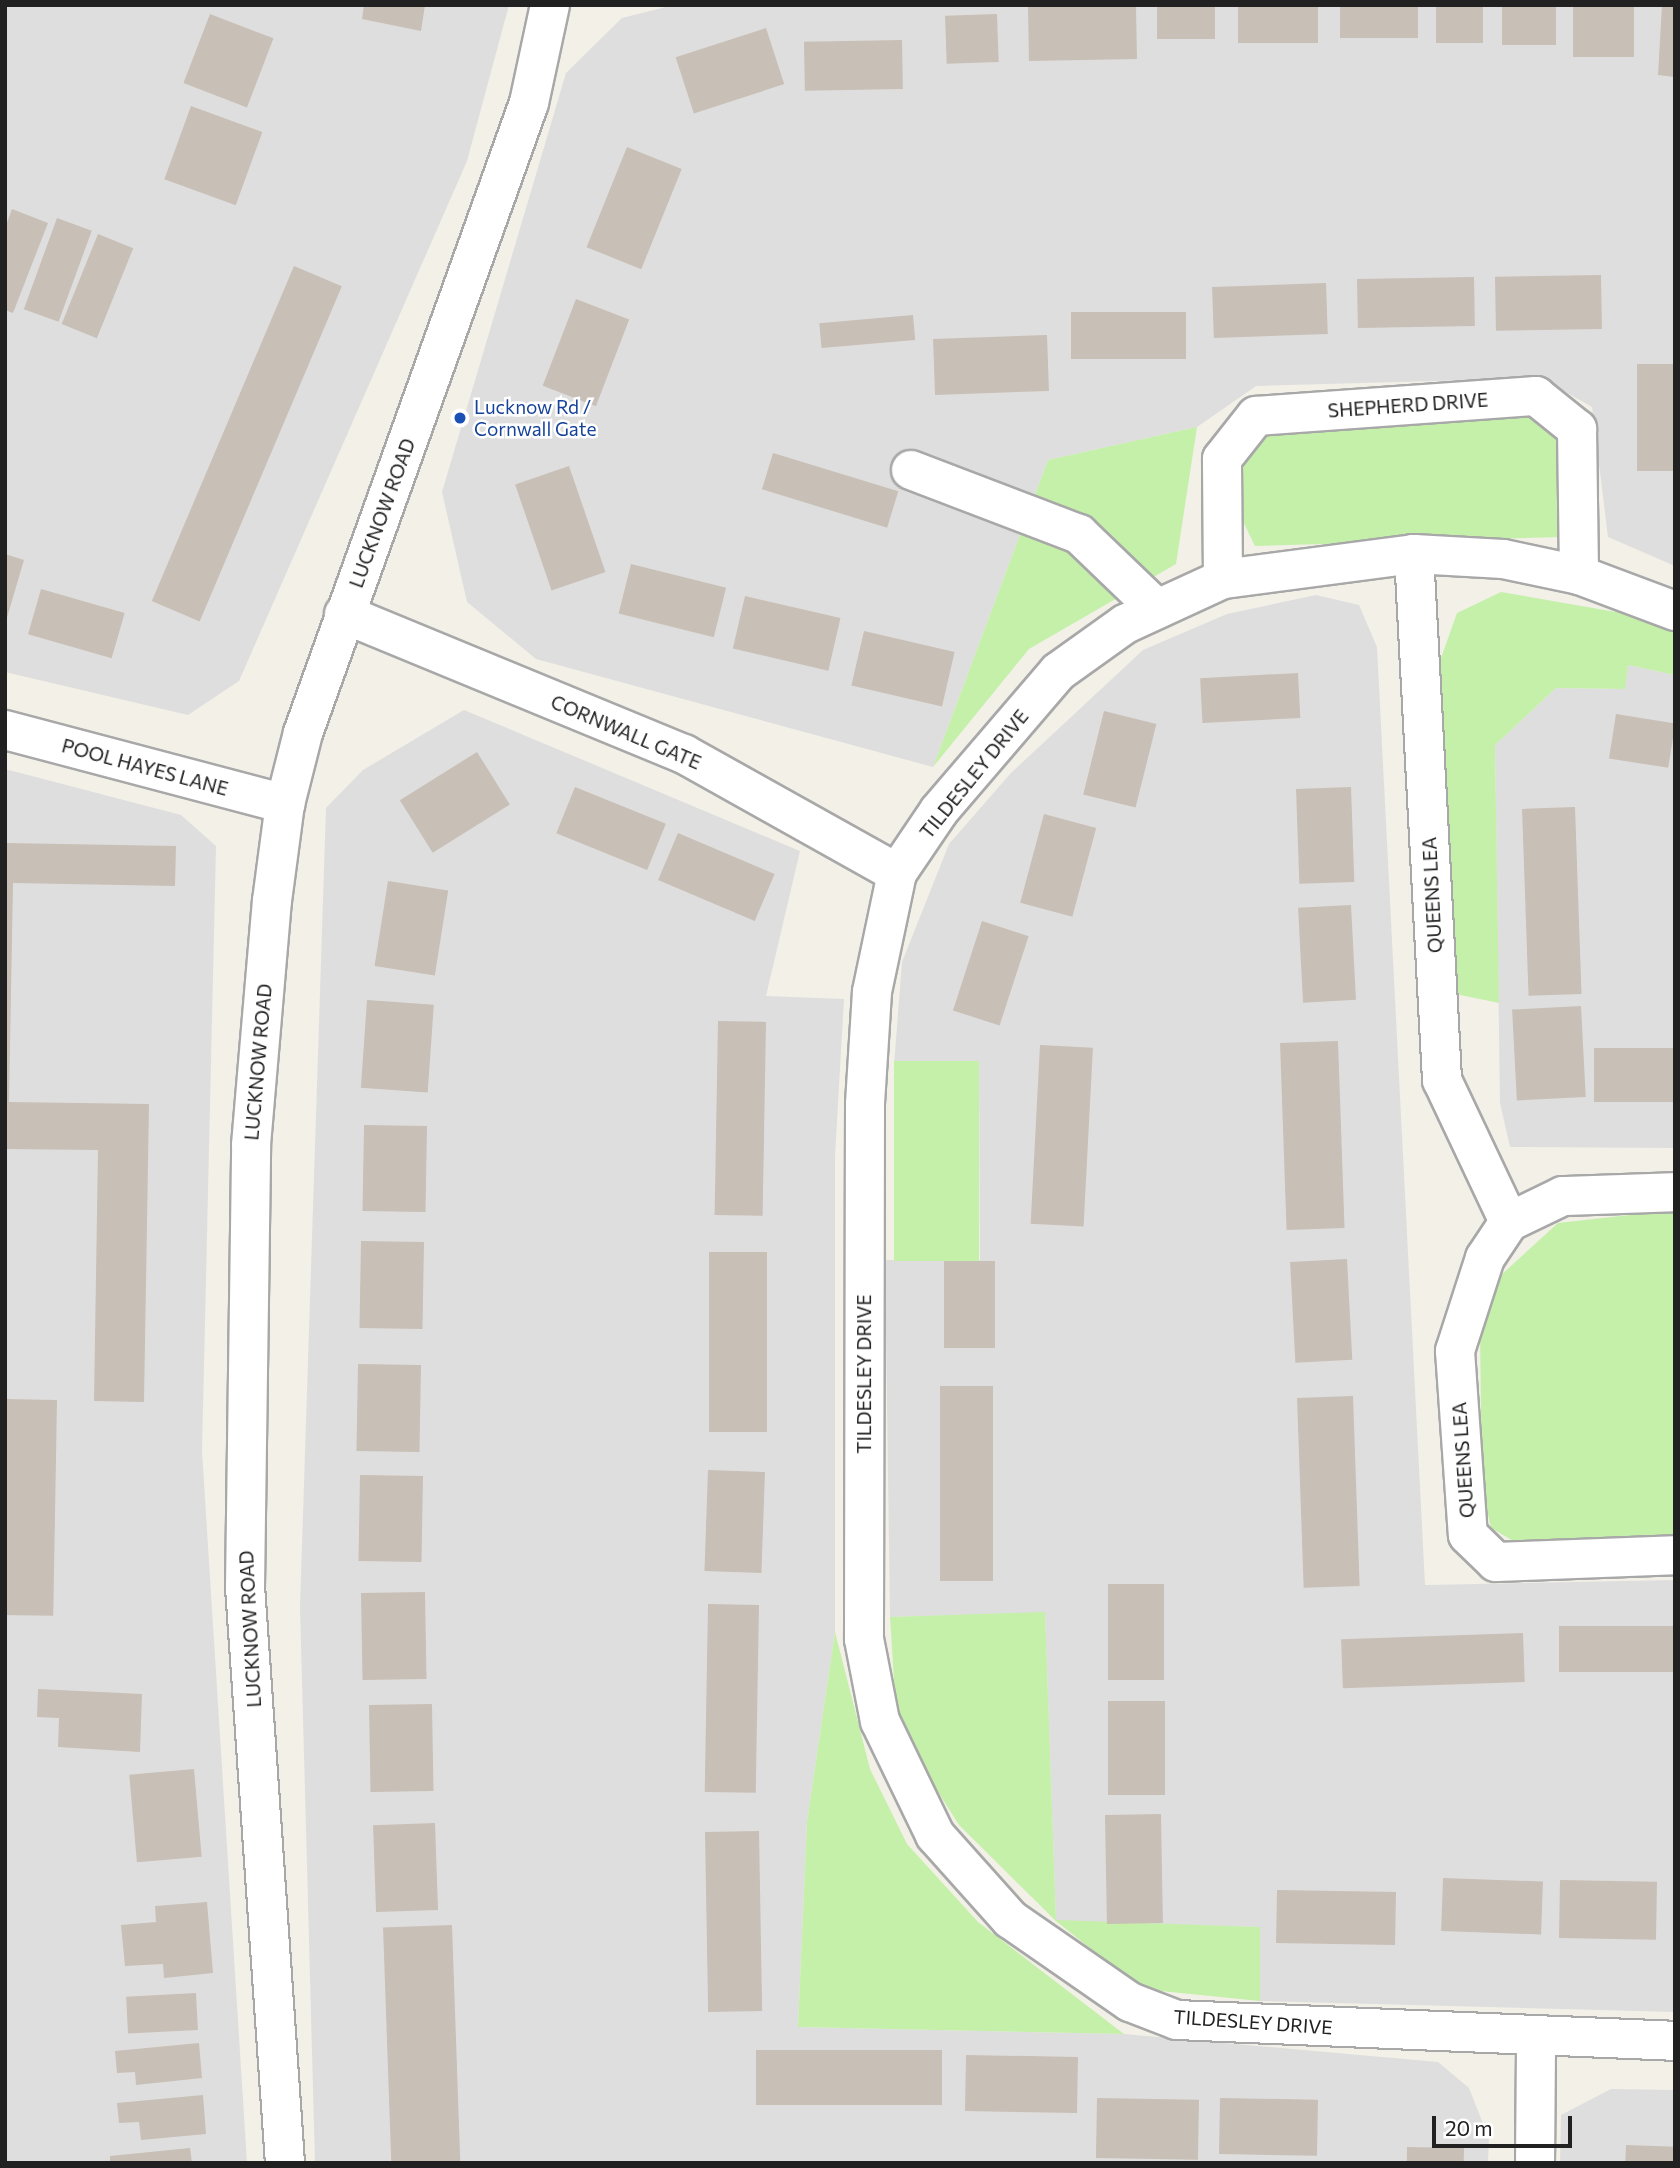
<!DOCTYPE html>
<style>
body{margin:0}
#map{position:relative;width:1680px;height:2168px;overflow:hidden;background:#f2f0e7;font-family:Commissioner,sans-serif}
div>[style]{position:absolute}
.residential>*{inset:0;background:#dfdede}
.grass>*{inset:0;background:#c4f0aa;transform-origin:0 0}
.building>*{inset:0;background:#c8bfb6;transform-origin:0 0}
.roads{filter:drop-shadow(2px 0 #a8a8a8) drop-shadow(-2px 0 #a8a8a8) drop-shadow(0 2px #a8a8a8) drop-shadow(0 -2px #a8a8a8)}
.minor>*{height:38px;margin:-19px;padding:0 19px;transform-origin:19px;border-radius:19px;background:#fff}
.tertiary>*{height:38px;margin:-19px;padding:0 19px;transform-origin:19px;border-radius:19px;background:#fff}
.dots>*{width:19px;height:19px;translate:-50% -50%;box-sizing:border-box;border:4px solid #fff;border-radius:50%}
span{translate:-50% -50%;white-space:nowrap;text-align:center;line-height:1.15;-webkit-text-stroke:5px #fff;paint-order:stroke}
.street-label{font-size:19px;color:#212121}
.transit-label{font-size:19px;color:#164399}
.left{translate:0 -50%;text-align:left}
.frame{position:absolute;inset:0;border:7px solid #212121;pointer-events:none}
.scale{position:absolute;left:1432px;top:2116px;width:140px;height:32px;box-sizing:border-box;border:4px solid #212121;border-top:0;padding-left:9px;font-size:21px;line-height:24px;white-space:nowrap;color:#212121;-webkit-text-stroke:5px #fff;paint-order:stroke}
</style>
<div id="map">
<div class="residential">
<i style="clip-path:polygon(5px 5px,509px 5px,467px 161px,239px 681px,188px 715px,5px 672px)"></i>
<i style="clip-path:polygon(674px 5px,1675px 5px,1675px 566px,1608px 537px,1592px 407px,1541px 378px,1256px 386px,1197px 427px,1048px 460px,933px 767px,536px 659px,467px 602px,442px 492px,566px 73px,622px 18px)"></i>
<i style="clip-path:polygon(1316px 595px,1359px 605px,1377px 647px,1425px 1585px,1675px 1580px,1675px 2012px,1260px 2001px,1259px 1927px,1056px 1921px,1045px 1613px,890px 1617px,885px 1260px,980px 1260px,979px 1061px,894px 1065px,902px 962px,949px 844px,1011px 773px,1143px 650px,1227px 614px)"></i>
<i style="clip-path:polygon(1628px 665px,1675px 675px,1675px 1148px,1510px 1147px,1500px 1103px,1495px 745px,1556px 688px,1624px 689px)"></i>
<i style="clip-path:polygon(464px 710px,800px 851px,766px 996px,844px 999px,835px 1156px,835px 1632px,807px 1822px,798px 2027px,1124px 2034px,1438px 2062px,1469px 2088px,1489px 2139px,1488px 2163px,315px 2163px,300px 1606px,326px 808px,363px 770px)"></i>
<i style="clip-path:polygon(5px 769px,181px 815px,216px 846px,202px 1451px,247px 2163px,5px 2163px)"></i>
<i style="clip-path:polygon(1611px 2089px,1675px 2090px,1675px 2163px,1560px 2163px,1561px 2115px)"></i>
</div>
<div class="grass">
<i style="clip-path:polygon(1538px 417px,1561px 438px,1562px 537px,1255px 546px,1240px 515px,1243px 468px,1266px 428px)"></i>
<i style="clip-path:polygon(1197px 427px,1176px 564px,1029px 649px,933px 767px,1048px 460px)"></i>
<i style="clip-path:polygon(1501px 592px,1633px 615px,1675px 631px,1675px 675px,1628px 665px,1625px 689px,1556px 688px,1495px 745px,1499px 1003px,1451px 993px,1440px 661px,1457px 613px)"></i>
<i style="left:979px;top:1061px;width:200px;height:85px;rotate:90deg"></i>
<i style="clip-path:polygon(1675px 1210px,1675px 1538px,1517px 1543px,1491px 1528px,1482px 1487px,1480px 1332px,1500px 1276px,1558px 1223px)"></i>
<i style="clip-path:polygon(1045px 1612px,1056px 1920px,1260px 1927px,1260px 2001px,1141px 1989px,1056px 1921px,959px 1825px,897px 1727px,890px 1617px)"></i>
<i style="clip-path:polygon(835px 1632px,870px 1769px,907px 1844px,978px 1922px,1124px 2034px,798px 2027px,807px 1822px)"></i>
</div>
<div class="building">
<i style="clip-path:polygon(364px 5px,425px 5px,421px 31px,362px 19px)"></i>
<i style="left:1136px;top:5px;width:54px;height:108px;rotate:89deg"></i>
<i style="left:1157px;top:5px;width:58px;height:34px"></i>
<i style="left:1238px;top:5px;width:80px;height:38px"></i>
<i style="left:1340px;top:5px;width:78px;height:33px"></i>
<i style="left:1436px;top:5px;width:47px;height:38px"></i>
<i style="left:1502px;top:5px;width:54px;height:40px"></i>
<i style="left:1573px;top:5px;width:61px;height:52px"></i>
<i style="clip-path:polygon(1662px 5px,1675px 5px,1675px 77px,1658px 75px)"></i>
<i style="left:210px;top:14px;width:68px;height:74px;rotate:21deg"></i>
<i style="left:997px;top:14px;width:48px;height:52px;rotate:88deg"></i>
<i style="left:766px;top:28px;width:59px;height:95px;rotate:72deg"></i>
<i style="left:902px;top:40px;width:49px;height:98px;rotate:89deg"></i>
<i style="left:191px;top:106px;width:76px;height:78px;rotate:20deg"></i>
<i style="left:627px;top:147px;width:59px;height:108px;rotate:22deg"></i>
<i style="clip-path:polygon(12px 209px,48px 223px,13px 313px,5px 310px,5px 228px)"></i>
<i style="left:57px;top:218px;width:37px;height:97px;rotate:20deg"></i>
<i style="left:98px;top:234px;width:38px;height:97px;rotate:22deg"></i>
<i style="left:294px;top:266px;width:52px;height:364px;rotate:23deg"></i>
<i style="left:1601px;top:275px;width:54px;height:106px;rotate:89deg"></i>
<i style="left:1474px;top:277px;width:49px;height:117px;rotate:89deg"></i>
<i style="left:1326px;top:283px;width:51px;height:114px;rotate:88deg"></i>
<i style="left:576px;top:299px;width:57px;height:93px;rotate:21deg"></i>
<i style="left:1186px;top:312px;width:47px;height:115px;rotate:90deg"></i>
<i style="left:913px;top:315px;width:25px;height:94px;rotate:85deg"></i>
<i style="left:1047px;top:335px;width:56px;height:114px;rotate:88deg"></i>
<i style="left:1675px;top:364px;width:107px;height:38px;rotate:90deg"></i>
<i style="left:773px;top:453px;width:131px;height:38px;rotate:17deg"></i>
<i style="left:569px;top:466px;width:112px;height:57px;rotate:71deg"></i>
<i style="clip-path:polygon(5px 554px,24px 560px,6px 621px,5px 621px)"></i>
<i style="left:631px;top:564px;width:98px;height:51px;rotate:14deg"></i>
<i style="left:41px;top:589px;width:87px;height:47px;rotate:16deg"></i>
<i style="left:745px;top:596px;width:98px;height:54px;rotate:13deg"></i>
<i style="left:864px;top:631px;width:93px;height:56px;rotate:13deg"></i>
<i style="left:1298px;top:673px;width:45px;height:98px;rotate:87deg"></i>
<i style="left:1104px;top:711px;width:54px;height:86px;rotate:14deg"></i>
<i style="left:1616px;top:714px;width:60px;height:45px;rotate:9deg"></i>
<i style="left:477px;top:752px;width:62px;height:91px;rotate:58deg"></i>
<i style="left:575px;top:787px;width:98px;height:50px;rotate:22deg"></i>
<i style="left:1351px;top:787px;width:95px;height:55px;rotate:88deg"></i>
<i style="left:1575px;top:807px;width:187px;height:53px;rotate:88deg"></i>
<i style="left:1044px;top:814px;width:54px;height:92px;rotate:15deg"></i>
<i style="left:678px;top:833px;width:105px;height:51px;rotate:23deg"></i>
<i style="clip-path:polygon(5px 843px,176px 846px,175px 886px,13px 883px,9px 1102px,149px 1104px,144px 1402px,94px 1401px,98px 1150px,5px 1149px)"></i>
<i style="left:388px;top:881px;width:61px;height:86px;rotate:9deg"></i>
<i style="left:1351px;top:905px;width:95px;height:53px;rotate:87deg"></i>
<i style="left:982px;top:921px;width:49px;height:94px;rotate:18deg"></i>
<i style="left:367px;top:1000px;width:67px;height:88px;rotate:4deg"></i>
<i style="left:1581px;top:1006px;width:91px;height:69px;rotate:87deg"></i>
<i style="left:718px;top:1021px;width:48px;height:194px;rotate:1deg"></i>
<i style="left:1338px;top:1041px;width:187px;height:58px;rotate:88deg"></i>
<i style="left:1040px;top:1045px;width:53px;height:179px;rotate:3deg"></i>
<i style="left:1594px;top:1048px;width:81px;height:54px"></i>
<i style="left:364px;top:1125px;width:63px;height:86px;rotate:1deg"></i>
<i style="left:361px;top:1241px;width:63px;height:87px;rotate:1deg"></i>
<i style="left:709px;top:1252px;width:58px;height:180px"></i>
<i style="left:1347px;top:1259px;width:101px;height:57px;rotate:87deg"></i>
<i style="left:944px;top:1261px;width:51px;height:87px"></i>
<i style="left:358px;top:1364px;width:63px;height:87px;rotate:1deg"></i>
<i style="left:940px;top:1386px;width:53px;height:195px"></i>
<i style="left:1353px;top:1396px;width:190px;height:56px;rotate:88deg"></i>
<i style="left:5px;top:1399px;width:52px;height:216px;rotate:1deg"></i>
<i style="left:708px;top:1470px;width:57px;height:101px;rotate:2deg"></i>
<i style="left:360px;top:1475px;width:63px;height:86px;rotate:1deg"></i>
<i style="left:1108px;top:1584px;width:56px;height:96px"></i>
<i style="left:425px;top:1592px;width:87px;height:64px;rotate:89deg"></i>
<i style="left:708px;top:1604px;width:51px;height:188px;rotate:1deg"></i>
<i style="left:1675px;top:1626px;width:46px;height:116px;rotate:90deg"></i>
<i style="left:1523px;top:1633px;width:49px;height:182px;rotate:88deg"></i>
<i style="clip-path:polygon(38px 1689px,142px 1694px,140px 1752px,58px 1747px,59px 1718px,37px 1717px)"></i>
<i style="left:1108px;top:1701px;width:57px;height:94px"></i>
<i style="left:432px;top:1704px;width:87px;height:63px;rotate:89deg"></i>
<i style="left:194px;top:1769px;width:88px;height:65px;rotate:85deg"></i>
<i style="left:1161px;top:1814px;width:109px;height:56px;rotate:89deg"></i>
<i style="left:435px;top:1823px;width:87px;height:62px;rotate:88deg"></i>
<i style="left:759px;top:1831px;width:180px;height:54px;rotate:89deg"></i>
<i style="left:1443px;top:1878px;width:100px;height:53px;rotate:2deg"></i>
<i style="left:1560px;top:1880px;width:97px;height:58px;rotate:1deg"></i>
<i style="left:1277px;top:1890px;width:119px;height:53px;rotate:1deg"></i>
<i style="clip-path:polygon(207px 1902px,213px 1973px,164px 1978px,163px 1964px,125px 1966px,121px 1925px,156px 1922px,155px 1906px)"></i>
<i style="left:452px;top:1925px;width:238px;height:69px;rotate:88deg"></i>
<i style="left:196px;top:1993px;width:37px;height:70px;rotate:87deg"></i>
<i style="clip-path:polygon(199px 2043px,202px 2078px,136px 2085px,135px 2072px,117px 2073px,115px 2051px)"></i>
<i style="left:756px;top:2050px;width:186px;height:55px"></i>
<i style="left:966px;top:2055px;width:112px;height:56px;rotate:1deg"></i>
<i style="clip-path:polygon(203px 2095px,206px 2134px,141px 2140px,139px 2122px,119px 2123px,117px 2103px)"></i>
<i style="left:1097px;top:2098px;width:102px;height:60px;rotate:1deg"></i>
<i style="left:1220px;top:2098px;width:98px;height:56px;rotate:1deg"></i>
<i style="left:1626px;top:2145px;width:49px;height:18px;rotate:2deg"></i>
<i style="left:1407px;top:2147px;width:57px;height:16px;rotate:1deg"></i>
<i style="clip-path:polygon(190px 2148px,192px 2163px,110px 2163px,110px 2156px)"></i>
</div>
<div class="roads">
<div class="minor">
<i style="left:911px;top:470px;width:180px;rotate:20.9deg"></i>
<i style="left:1079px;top:534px;width:108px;rotate:43.9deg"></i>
<i style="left:1414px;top:554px;width:527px;rotate:86.95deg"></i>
<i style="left:1442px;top:1080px;width:157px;rotate:64.7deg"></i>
<i style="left:1509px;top:1222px;width:60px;rotate:-25.7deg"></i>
<i style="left:1563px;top:1196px;width:112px;rotate:-2deg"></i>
<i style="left:1223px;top:579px;width:120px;rotate:-90.5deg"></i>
<i style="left:1222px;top:459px;width:55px;rotate:-51.7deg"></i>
<i style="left:1256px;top:416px;width:281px;rotate:-4.1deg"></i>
<i style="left:1536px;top:396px;width:53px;rotate:38.8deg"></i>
<i style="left:1577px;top:429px;width:146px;rotate:89.2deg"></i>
<i style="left:1675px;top:611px;width:103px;rotate:-159.4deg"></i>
<i style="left:1579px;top:575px;width:78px;rotate:-168.1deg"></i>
<i style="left:1503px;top:559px;width:89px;rotate:-176.8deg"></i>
<i style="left:1414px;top:554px;width:193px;rotate:172.5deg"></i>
<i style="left:1223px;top:579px;width:108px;rotate:155.3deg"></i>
<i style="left:1125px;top:624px;width:82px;rotate:144.4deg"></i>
<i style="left:1058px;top:672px;width:183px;rotate:130.6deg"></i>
<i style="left:939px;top:811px;width:75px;rotate:124.1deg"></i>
<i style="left:897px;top:873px;width:122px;rotate:101.9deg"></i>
<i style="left:872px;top:992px;width:112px;rotate:93.6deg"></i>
<i style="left:865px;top:1104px;width:535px;rotate:90.11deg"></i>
<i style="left:864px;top:1639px;width:84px;rotate:79deg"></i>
<i style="left:880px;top:1721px;width:127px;rotate:64.2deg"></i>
<i style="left:935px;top:1835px;width:113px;rotate:48.2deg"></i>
<i style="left:1010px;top:1919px;width:146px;rotate:34.7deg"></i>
<i style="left:1130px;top:2002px;width:50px;rotate:21deg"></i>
<i style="left:1177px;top:2020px;width:498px;rotate:2.4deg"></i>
<i style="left:344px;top:614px;width:368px;rotate:22.4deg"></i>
<i style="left:684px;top:754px;width:244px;rotate:29.2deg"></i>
<i style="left:5px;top:730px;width:290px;rotate:14.8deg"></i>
<i style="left:1509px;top:1222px;width:43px;rotate:123.7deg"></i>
<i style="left:1485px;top:1258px;width:98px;rotate:107.9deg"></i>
<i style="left:1455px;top:1351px;width:184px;rotate:86deg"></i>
<i style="left:1468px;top:1535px;width:39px;rotate:44deg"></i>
<i style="left:1496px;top:1562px;width:179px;rotate:-2.2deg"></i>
<i style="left:1535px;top:2163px;width:124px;rotate:-89.5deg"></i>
</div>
<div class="tertiary">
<i style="left:285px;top:2163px;width:577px;rotate:-93.97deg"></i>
<i style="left:245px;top:1587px;width:442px;rotate:-89.2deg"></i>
<i style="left:251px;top:1145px;width:245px;rotate:-85.1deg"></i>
<i style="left:272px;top:901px;width:98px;rotate:-82.4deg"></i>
<i style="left:285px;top:804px;width:73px;rotate:-75.8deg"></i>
<i style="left:303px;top:733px;width:669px;rotate:-70.27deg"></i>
<i style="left:529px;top:103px;width:100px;rotate:-77.9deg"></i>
</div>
</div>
<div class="dots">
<i style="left:460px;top:418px;background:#1a4fb4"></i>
</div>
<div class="street-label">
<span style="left:1408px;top:405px;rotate:-4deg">SHEPHERD DRIVE</span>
<span style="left:382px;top:513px;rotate:-70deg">LUCKNOW ROAD</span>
<span style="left:626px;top:732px;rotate:23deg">CORNWALL GATE</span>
<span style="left:145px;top:767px;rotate:15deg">POOL HAYES LANE</span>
<span style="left:974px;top:774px;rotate:-51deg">TILDESLEY DRIVE</span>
<span style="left:1432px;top:895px;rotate:-93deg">QUEENS LEA</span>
<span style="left:258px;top:1062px;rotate:-85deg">LUCKNOW ROAD</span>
<span style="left:864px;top:1374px;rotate:-90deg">TILDESLEY DRIVE</span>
<span style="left:1463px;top:1460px;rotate:-94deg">QUEENS LEA</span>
<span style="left:250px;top:1629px;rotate:-93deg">LUCKNOW ROAD</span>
<span style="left:1253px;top:2022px;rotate:4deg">TILDESLEY DRIVE</span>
</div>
<div class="transit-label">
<span class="left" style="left:474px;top:418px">Lucknow Rd /<br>Cornwall Gate</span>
</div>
<div class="frame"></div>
<div class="scale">20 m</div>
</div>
